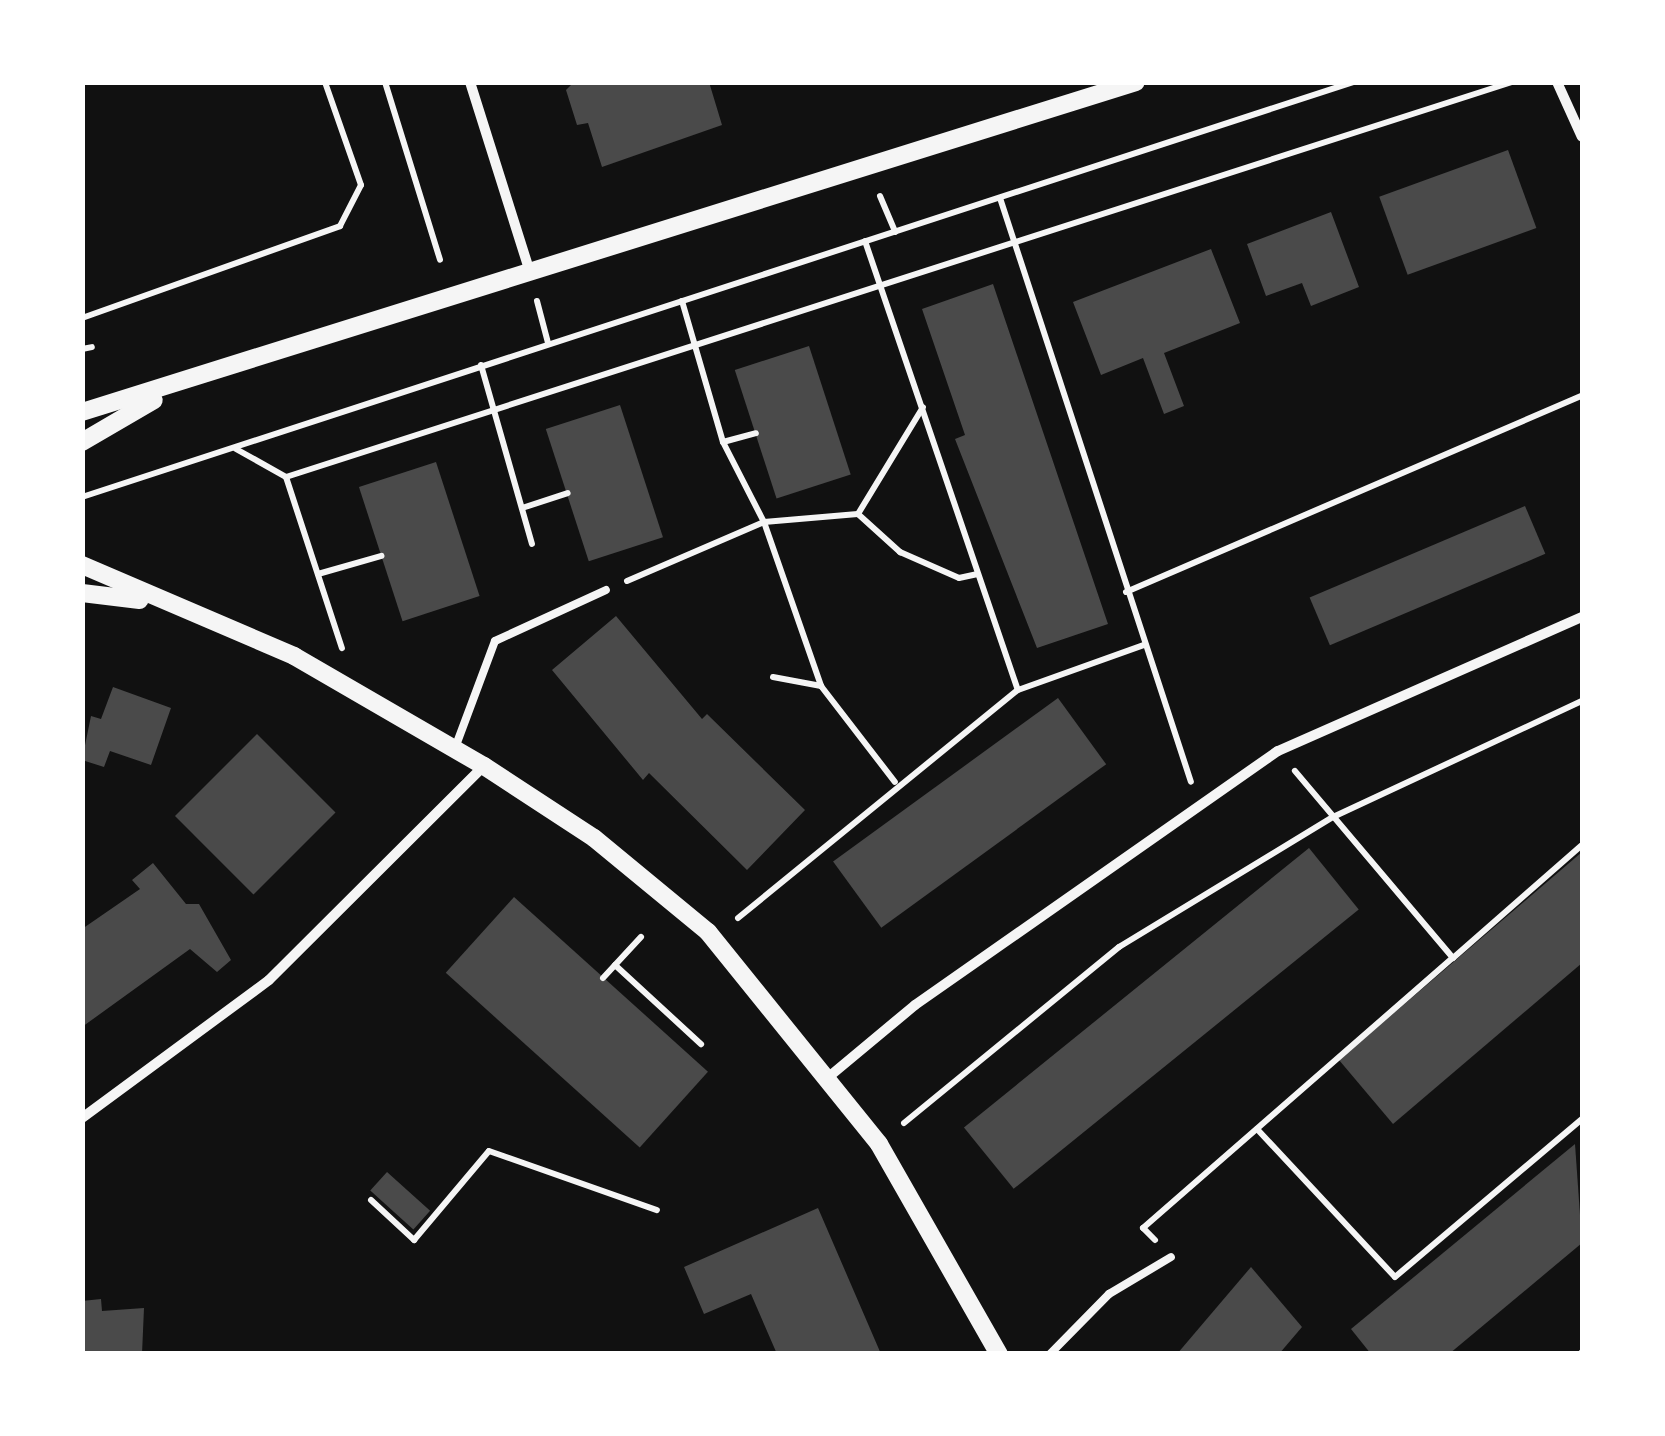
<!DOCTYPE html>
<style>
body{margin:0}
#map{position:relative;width:1665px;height:1436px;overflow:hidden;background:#111;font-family:Arial,sans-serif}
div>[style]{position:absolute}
.building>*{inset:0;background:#4a4a4a;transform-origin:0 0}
.path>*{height:6px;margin:-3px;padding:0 3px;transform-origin:3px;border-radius:3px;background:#f5f5f5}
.service>*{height:8px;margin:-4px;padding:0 4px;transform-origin:4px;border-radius:4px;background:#f5f5f5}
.minor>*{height:10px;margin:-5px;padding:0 5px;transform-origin:5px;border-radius:5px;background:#f5f5f5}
.tertiary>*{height:18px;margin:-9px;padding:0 9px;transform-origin:9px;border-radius:9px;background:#f5f5f5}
span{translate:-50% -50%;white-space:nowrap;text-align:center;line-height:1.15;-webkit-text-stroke:8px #fff;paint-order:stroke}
.frame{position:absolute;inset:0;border:85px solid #fff;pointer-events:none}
</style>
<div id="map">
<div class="building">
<i style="clip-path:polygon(574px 82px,709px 82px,722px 125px,602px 167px,588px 123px,577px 125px,566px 90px)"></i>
<i style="left:1508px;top:150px;width:83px;height:137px;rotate:70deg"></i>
<i style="clip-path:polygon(1331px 212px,1359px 287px,1311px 306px,1302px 283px,1266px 296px,1247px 244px)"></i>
<i style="clip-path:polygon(1211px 249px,1240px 323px,1164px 353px,1184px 406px,1164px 414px,1143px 358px,1101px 375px,1073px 302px)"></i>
<i style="clip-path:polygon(993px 284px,1108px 624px,1037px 648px,955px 439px,965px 435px,922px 309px)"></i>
<i style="left:809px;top:346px;width:135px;height:78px;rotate:72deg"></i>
<i style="left:620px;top:405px;width:139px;height:78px;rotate:72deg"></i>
<i style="left:436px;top:462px;width:141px;height:81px;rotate:72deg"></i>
<i style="left:1525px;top:506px;width:52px;height:234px;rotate:67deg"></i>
<i style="clip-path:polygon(616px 616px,702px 719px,707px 714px,805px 810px,747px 870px,649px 773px,643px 780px,552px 670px)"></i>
<i style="clip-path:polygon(113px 687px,171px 708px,151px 765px,110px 751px,104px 767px,82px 760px,91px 716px,101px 719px)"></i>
<i style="left:1058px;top:698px;width:82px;height:278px;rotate:54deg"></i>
<i style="left:257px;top:734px;width:111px;height:116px;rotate:45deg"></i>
<i style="left:1309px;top:848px;width:79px;height:444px;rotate:51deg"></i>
<i style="clip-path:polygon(1582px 852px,1582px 963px,1393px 1124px,1339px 1060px)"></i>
<i style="clip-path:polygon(153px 863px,186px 904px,199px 904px,231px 960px,217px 972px,190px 949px,82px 1027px,82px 929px,140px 889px,132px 880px)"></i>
<i style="left:514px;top:897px;width:261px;height:102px;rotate:42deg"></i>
<i style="clip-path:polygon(1575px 1144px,1582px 1243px,1449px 1354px,1371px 1354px,1351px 1329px)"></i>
<i style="left:387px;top:1172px;width:58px;height:25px;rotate:42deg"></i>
<i style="clip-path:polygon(818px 1208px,881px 1354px,777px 1354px,751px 1294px,704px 1314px,684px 1267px)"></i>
<i style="clip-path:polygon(1251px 1267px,1302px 1327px,1279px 1354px,1177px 1354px)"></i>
<i style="clip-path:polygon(101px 1299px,102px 1311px,144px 1308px,142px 1354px,82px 1354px,82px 1301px)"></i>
</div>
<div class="path">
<i style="left:385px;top:82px;width:186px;rotate:72.8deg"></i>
<i style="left:880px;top:196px;width:39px;rotate:67deg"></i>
<i style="left:1000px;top:198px;width:614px;rotate:71.89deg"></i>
<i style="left:865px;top:241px;width:474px;rotate:71.2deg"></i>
<i style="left:537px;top:301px;width:43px;rotate:75.3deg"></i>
<i style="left:682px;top:301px;width:147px;rotate:73.8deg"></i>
<i style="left:723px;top:442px;width:90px;rotate:62.9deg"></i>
<i style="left:764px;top:522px;width:174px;rotate:70.8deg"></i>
<i style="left:821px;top:686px;width:121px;rotate:52.4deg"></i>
<i style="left:82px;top:318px;width:274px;rotate:-19.6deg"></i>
<i style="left:340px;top:226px;width:46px;rotate:-62.9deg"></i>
<i style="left:361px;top:185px;width:109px;rotate:-109.3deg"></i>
<i style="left:82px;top:349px;width:10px;rotate:-11deg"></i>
<i style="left:481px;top:365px;width:186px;rotate:74.1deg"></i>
<i style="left:723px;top:442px;width:34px;rotate:-15deg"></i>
<i style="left:236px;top:449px;width:57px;rotate:29.2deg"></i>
<i style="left:286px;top:477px;width:180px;rotate:71.9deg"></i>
<i style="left:286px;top:477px;width:1288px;rotate:-17.86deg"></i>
<i style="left:82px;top:497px;width:1337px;rotate:-18.08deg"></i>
<i style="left:522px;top:508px;width:48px;rotate:-18.1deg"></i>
<i style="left:858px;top:514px;width:125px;rotate:-58.7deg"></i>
<i style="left:318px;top:574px;width:66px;rotate:-15.9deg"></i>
<i style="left:627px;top:581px;width:149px;rotate:-23.3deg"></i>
<i style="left:764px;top:522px;width:94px;rotate:-4.9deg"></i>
<i style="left:858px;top:514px;width:57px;rotate:42.1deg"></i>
<i style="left:900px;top:552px;width:64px;rotate:23.8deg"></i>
<i style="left:959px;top:578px;width:19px;rotate:-12deg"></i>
<i style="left:1126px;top:592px;width:496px;rotate:-23.3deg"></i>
<i style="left:773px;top:677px;width:49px;rotate:10.6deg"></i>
<i style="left:738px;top:918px;width:361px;rotate:-39.2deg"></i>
<i style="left:1018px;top:690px;width:134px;rotate:-19.7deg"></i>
<i style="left:1453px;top:958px;width:171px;rotate:-41.2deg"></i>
<i style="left:615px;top:965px;width:117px;rotate:42.6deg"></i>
<i style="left:603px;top:978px;width:56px;rotate:-47.2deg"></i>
<i style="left:904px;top:1123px;width:278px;rotate:-39.3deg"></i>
<i style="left:1119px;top:947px;width:250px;rotate:-31.3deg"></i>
<i style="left:1333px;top:817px;width:275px;rotate:-25deg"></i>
<i style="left:1257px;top:1129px;width:202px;rotate:47deg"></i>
<i style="left:1395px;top:1277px;width:245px;rotate:-40.2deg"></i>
<i style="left:371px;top:1200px;width:59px;rotate:42.9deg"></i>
<i style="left:414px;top:1240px;width:116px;rotate:-49.9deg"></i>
<i style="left:489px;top:1151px;width:178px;rotate:19.4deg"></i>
<i style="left:1155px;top:1240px;width:17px;rotate:-135deg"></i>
<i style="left:1143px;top:1228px;width:411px;rotate:-41.1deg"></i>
<i style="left:1453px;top:958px;width:245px;rotate:-130.2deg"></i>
<i style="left:1580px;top:1354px;width:3px;rotate:-45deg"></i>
</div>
<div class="service">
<i style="left:455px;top:748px;width:114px;rotate:-69.5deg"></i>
<i style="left:495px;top:641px;width:122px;rotate:-24.7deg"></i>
<i style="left:1050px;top:1354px;width:84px;rotate:-45.5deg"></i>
<i style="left:1109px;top:1294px;width:72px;rotate:-30.8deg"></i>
</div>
<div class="minor">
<i style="left:470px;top:82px;width:199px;rotate:72.5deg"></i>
<i style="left:1557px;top:82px;width:60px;rotate:65.6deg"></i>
<i style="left:831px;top:1075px;width:109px;rotate:-39.8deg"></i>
<i style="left:915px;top:1005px;width:443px;rotate:-35deg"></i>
<i style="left:1278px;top:751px;width:332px;rotate:-23.8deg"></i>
<i style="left:82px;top:1118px;width:232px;rotate:-36.4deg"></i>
<i style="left:269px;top:980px;width:303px;rotate:-44.9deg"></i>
</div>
<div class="tertiary">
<i style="left:82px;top:412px;width:1104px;rotate:-17.38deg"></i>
<i style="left:82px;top:442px;width:83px;rotate:-30.3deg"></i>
<i style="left:82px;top:565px;width:231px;rotate:23.2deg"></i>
<i style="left:294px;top:656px;width:220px;rotate:30.1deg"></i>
<i style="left:484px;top:766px;width:131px;rotate:33.2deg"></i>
<i style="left:594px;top:838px;width:148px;rotate:39.5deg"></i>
<i style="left:708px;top:932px;width:272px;rotate:51.1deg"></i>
<i style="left:879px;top:1144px;width:242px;rotate:60.3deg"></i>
<i style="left:82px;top:593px;width:58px;rotate:6.9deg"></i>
</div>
<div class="frame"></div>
</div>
